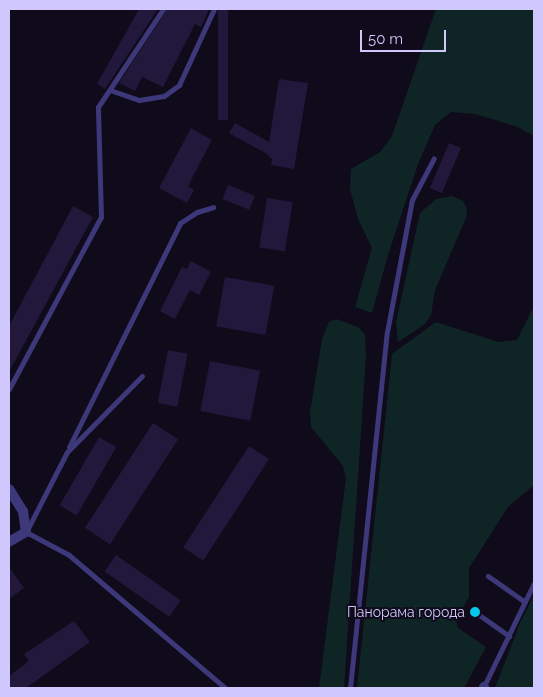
<!DOCTYPE html>
<meta charset="utf-8">
<style>
body{margin:0}
#map{position:relative;width:543px;height:697px;overflow:hidden;background:#0f0b1b;font-family:Raleway,sans-serif}
div>[style]{position:absolute}
.green>*{inset:0;background:#0f2425}
.building>*{inset:0;background:#21183b;transform-origin:0 0}
.lane>*{height:5px;margin:-2.5px;padding:0 2.5px;transform-origin:2.5px;border-radius:2.5px;background:#3d3879}
.street>*{height:10px;margin:-5px;padding:0 5px;transform-origin:5px;border-radius:5px;background:#3d3879}
.dots>*{width:14px;height:14px;translate:-50% -50%;box-sizing:border-box;border:2px solid #0f0b1b;border-radius:50%}
span{translate:-50% -50%;white-space:nowrap;text-align:center;line-height:1.15;-webkit-text-stroke:4px #0f0b1b;paint-order:stroke}
.poi-label{font-size:14px;color:#d0c7fd}
.right{translate:-100% -50%;text-align:right}
.frame{position:absolute;inset:0;border:10px solid #d0c7fd;pointer-events:none}
.scale{position:absolute;left:360px;top:30px;width:86px;height:22px;box-sizing:border-box;border:2px solid #d0c7fd;border-top:0;padding-left:6px;font-size:15px;line-height:18px;white-space:nowrap;color:#d0c7fd;-webkit-text-stroke:4px #0f0b1b;paint-order:stroke}
</style>
<div id="map">
<div class="green">
<i style="clip-path:polygon(436px 9px,534px 9px,534px 136px,518px 127px,475px 114px,451px 112px,435px 125px,418px 164px,388px 255px,372px 313px,355px 307px,372px 248px,358px 219px,350px 189px,351px 169px,380px 152px,392px 136px)"></i>
<i style="clip-path:polygon(452px 196px,463px 201px,467px 209px,466px 218px,435px 290px,431px 315px,425px 324px,398px 342px,396px 322px,420px 213px,436px 199px)"></i>
<i style="clip-path:polygon(534px 306px,534px 485px,508px 507px,469px 568px,469px 597px,456px 620px,458px 628px,486px 647px,464px 688px,357px 688px,392px 354px,436px 322px,498px 342px,517px 340px)"></i>
<i style="clip-path:polygon(336px 319px,358px 327px,365px 335px,366px 356px,344px 688px,319px 688px,346px 478px,343px 466px,311px 427px,310px 413px,322px 339px,329px 322px)"></i>
<i style="clip-path:polygon(534px 595px,534px 688px,495px 688px,520px 623px)"></i>
</div>
<div class="building">
<i style="clip-path:polygon(139px 9px,158px 9px,105px 89px,97px 84px)"></i>
<i style="clip-path:polygon(167px 9px,209px 9px,201px 27px,195px 24px,163px 87px,142px 77px,135px 91px,119px 83px)"></i>
<i style="left:218px;top:9px;width:10px;height:111px"></i>
<i style="clip-path:polygon(279px 79px,308px 83px,294px 169px,271px 165px,272px 159px,267px 154px,229px 133px,235px 123px,269px 142px)"></i>
<i style="clip-path:polygon(191px 128px,212px 140px,188px 186px,194px 190px,187px 203px,159px 188px)"></i>
<i style="left:449px;top:143px;width:13px;height:49px;rotate:23deg"></i>
<i style="left:228px;top:185px;width:29px;height:15px;rotate:22deg"></i>
<i style="left:267px;top:198px;width:26px;height:50px;rotate:9deg"></i>
<i style="clip-path:polygon(73px 206px,93px 217px,9px 372px,9px 326px)"></i>
<i style="clip-path:polygon(191px 261px,211px 272px,199px 295px,190px 290px,175px 319px,160px 311px,182px 267px,187px 269px)"></i>
<i style="left:225px;top:277px;width:50px;height:50px;rotate:10deg"></i>
<i style="left:168px;top:350px;width:20px;height:54px;rotate:11deg"></i>
<i style="left:210px;top:361px;width:51px;height:51px;rotate:11deg"></i>
<i style="left:153px;top:423px;width:30px;height:125px;rotate:33deg"></i>
<i style="left:99px;top:437px;width:20px;height:79px;rotate:30deg"></i>
<i style="left:249px;top:446px;width:24px;height:121px;rotate:33deg"></i>
<i style="left:116px;top:555px;width:79px;height:20px;rotate:35deg"></i>
<i style="clip-path:polygon(9px 567px,24px 588px,9px 599px)"></i>
<i style="clip-path:polygon(74px 621px,90px 642px,26px 688px,9px 688px,9px 676px,29px 661px,24px 654px)"></i>
</div>
<div class="lane">
<i style="left:110px;top:90px;width:31px;rotate:19deg"></i>
<i style="left:139px;top:100px;width:25px;rotate:-9deg"></i>
<i style="left:164px;top:96px;width:19px;rotate:-36deg"></i>
<i style="left:179px;top:85px;width:84px;rotate:-65.3deg"></i>
<i style="left:142px;top:376px;width:107px;rotate:134.6deg"></i>
<i style="left:67px;top:452px;width:90px;rotate:117.1deg"></i>
<i style="left:26px;top:532px;width:49px;rotate:28.1deg"></i>
<i style="left:69px;top:555px;width:205px;rotate:40.4deg"></i>
<i style="left:9px;top:389px;width:195px;rotate:-61.9deg"></i>
<i style="left:101px;top:217px;width:110px;rotate:-91.6deg"></i>
<i style="left:98px;top:107px;width:118px;rotate:-56.4deg"></i>
<i style="left:69px;top:447px;width:250px;rotate:-63.6deg"></i>
<i style="left:180px;top:223px;width:20px;rotate:-33deg"></i>
<i style="left:197px;top:212px;width:17px;rotate:-17deg"></i>
<i style="left:488px;top:576px;width:45px;rotate:35.1deg"></i>
<i style="left:475px;top:612px;width:42px;rotate:35.2deg"></i>
<i style="left:350px;top:688px;width:358px;rotate:-84.1deg"></i>
<i style="left:387px;top:332px;width:134px;rotate:-79.3deg"></i>
<i style="left:412px;top:200px;width:47px;rotate:-62.4deg"></i>
<i style="left:483px;top:688px;width:117px;rotate:-64.1deg"></i>
</div>
<div class="street">
<i style="left:9px;top:489px;width:26px;rotate:58deg"></i>
<i style="left:23px;top:511px;width:21px;rotate:82deg"></i>
<i style="left:26px;top:532px;width:20px;rotate:150deg"></i>
<i style="left:484px;top:687px;width:1px;rotate:90deg"></i>
</div>
<div class="dots">
<i style="left:475px;top:612px;background:#07c8ea"></i>
</div>
<div class="poi-label">
<span class="right" style="left:465px;top:612px">Панорама города</span>
</div>
<div class="frame"></div>
<div class="scale">50 m</div>
</div>
